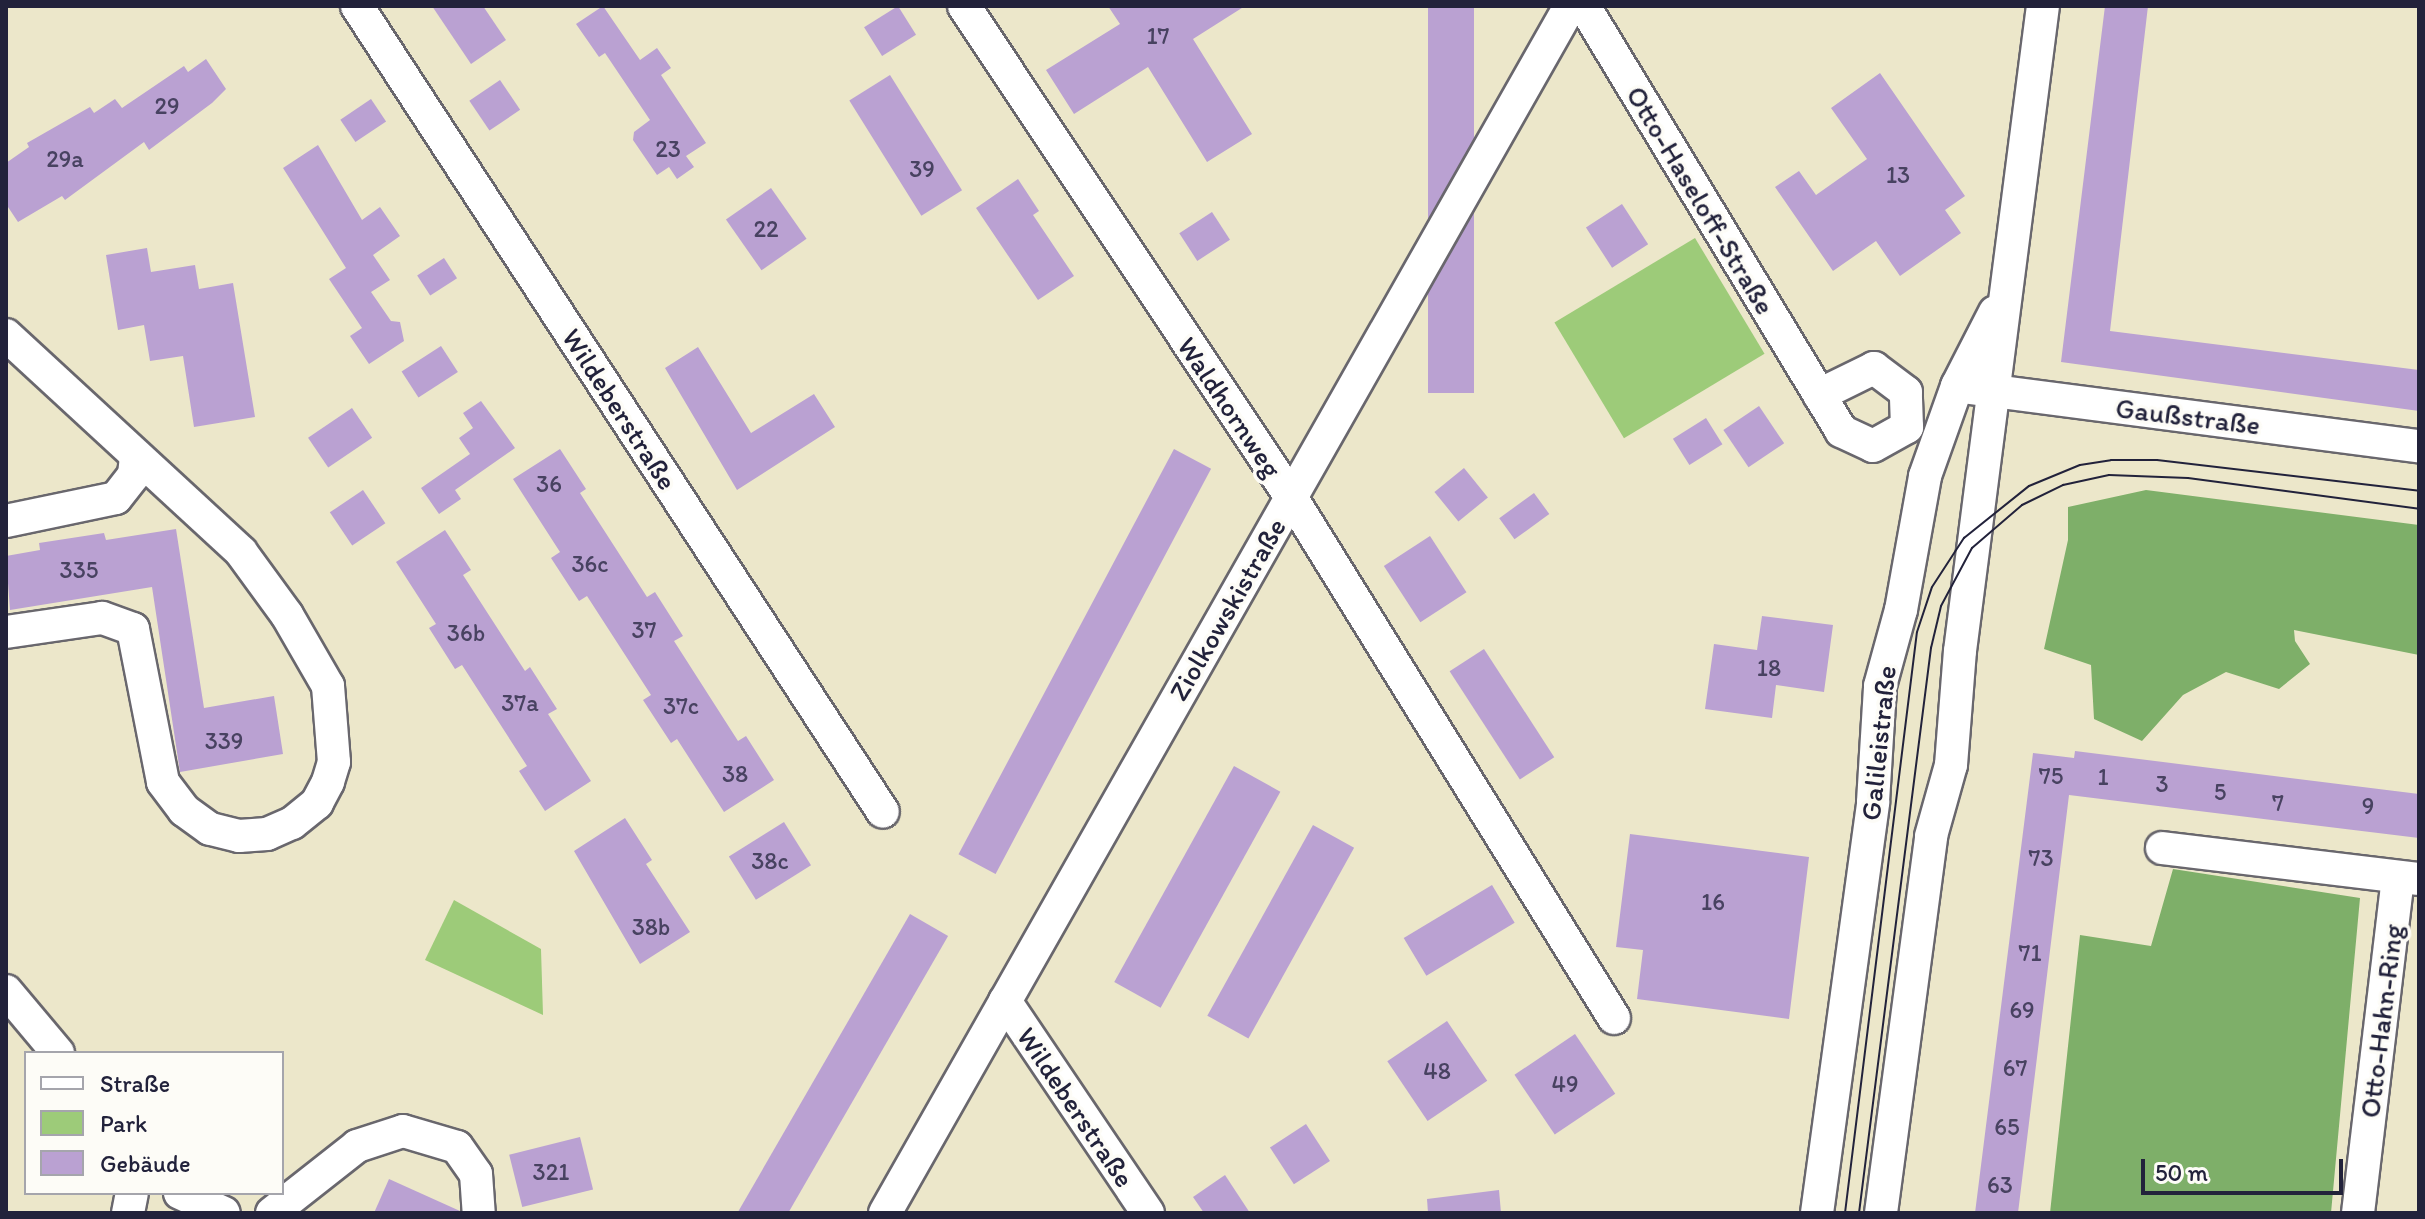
<!DOCTYPE html>
<meta charset="utf-8">
<style>
body{margin:0}
#map{position:relative;width:2425px;height:1219px;overflow:hidden;background:#ece7ca;font-family:Itim,sans-serif}
div>[style]{position:absolute}
.green>*{inset:0;background:#9dcb79;transform-origin:0 0}
.forest>*{inset:0;background:#7eaf69}
.building>*{inset:0;background:#baa1d2;transform-origin:0 0}
.roads{filter:drop-shadow(2px 0 #69676d) drop-shadow(-2px 0 #69676d) drop-shadow(0 2px #69676d) drop-shadow(0 -2px #69676d)}
.minor>*{height:32px;margin:-16px;padding:0 16px;transform-origin:16px;border-radius:16px;background:#fff}
.tram>*{height:2px;margin:-1px;padding:0 1px;transform-origin:1px;border-radius:1px;background:#22223b}
span{translate:-50% -50%;white-space:nowrap;text-align:center;line-height:1.15;-webkit-text-stroke:7px #fdfcf7;paint-order:stroke}
.number-label{font-size:24px;color:#484261}
.number-label span{-webkit-text-stroke-width:0}
.street-label{font-size:28px;color:#22223b}
.frame{position:absolute;inset:0;border:8px solid #22223b;pointer-events:none}
.legend{position:absolute;left:24px;top:1051px;width:260px;height:144px;box-sizing:border-box;background:#fdfcf7;border:2px solid #a5a5ac;margin:0;padding:10px 14px;list-style:none;font-size:24px;color:#22223b}
.legend li{display:flex;align-items:center;gap:16px;height:40px}
.legend b{width:40px;border:2px solid #a5a5ac}
.scale{position:absolute;left:2141px;top:1159px;width:202px;height:36px;box-sizing:border-box;border:4px solid #22223b;border-top:0;padding-left:10px;font-size:24px;line-height:28px;white-space:nowrap;color:#22223b;-webkit-text-stroke:6px #fdfcf7;paint-order:stroke}
</style>
<div id="map">
<div class="green">
<i style="left:1695px;top:238px;width:135px;height:164px;rotate:59deg"></i>
<i style="clip-path:polygon(454px 900px,541px 949px,543px 1015px,425px 960px)"></i>
</div>
<div class="forest">
<i style="clip-path:polygon(2146px 490px,2419px 525px,2419px 655px,2294px 630px,2295px 641px,2310px 664px,2279px 689px,2226px 672px,2183px 695px,2142px 741px,2094px 719px,2091px 665px,2044px 649px,2068px 540px,2068px 507px)"></i>
<i style="clip-path:polygon(2173px 869px,2360px 898px,2331px 1213px,2050px 1213px,2080px 935px,2151px 946px)"></i>
</div>
<div class="building">
<i style="clip-path:polygon(432px 6px,483px 6px,506px 40px,471px 64px)"></i>
<i style="clip-path:polygon(603px 6px,640px 60px,657px 48px,671px 68px,661px 75px,706px 143px,686px 156px,694px 167px,677px 179px,669px 167px,657px 175px,633px 140px,634px 132px,650px 120px,605px 53px,599px 57px,576px 24px)"></i>
<i style="left:898px;top:6px;width:34px;height:40px;rotate:58deg"></i>
<i style="clip-path:polygon(1108px 6px,1245px 6px,1193px 39px,1252px 134px,1207px 162px,1148px 67px,1074px 114px,1046px 70px,1120px 24px)"></i>
<i style="left:1428px;top:6px;width:46px;height:387px"></i>
<i style="clip-path:polygon(2105px 6px,2148px 6px,2110px 331px,2419px 370px,2419px 411px,2061px 362px)"></i>
<i style="clip-path:polygon(206px 59px,226px 89px,212px 103px,149px 150px,144px 142px,65px 200px,62px 196px,18px 222px,6px 204px,6px 163px,29px 147px,27px 143px,90px 107px,94px 113px,115px 99px,122px 108px,184px 66px,188px 72px)"></i>
<i style="clip-path:polygon(1880px 73px,1965px 196px,1945px 210px,1961px 233px,1900px 276px,1876px 241px,1833px 271px,1775px 187px,1799px 171px,1816px 195px,1867px 159px,1831px 108px)"></i>
<i style="left:890px;top:75px;width:136px;height:48px;rotate:58deg"></i>
<i style="left:500px;top:80px;width:36px;height:37px;rotate:56deg"></i>
<i style="left:371px;top:99px;width:27px;height:37px;rotate:56deg"></i>
<i style="clip-path:polygon(318px 145px,362px 220px,380px 207px,400px 236px,373px 255px,390px 280px,371px 292px,391px 321px,400px 322px,404px 341px,369px 364px,350px 336px,362px 328px,329px 279px,346px 268px,283px 168px)"></i>
<i style="clip-path:polygon(1018px 179px,1039px 211px,1033px 215px,1074px 276px,1038px 300px,976px 208px)"></i>
<i style="left:771px;top:188px;width:62px;height:55px;rotate:55deg"></i>
<i style="left:1622px;top:204px;width:48px;height:43px;rotate:57deg"></i>
<i style="left:1212px;top:212px;width:33px;height:39px;rotate:57deg"></i>
<i style="clip-path:polygon(147px 248px,151px 272px,195px 265px,199px 289px,233px 283px,255px 417px,194px 427px,183px 356px,150px 361px,144px 325px,118px 330px,106px 255px)"></i>
<i style="left:444px;top:258px;width:24px;height:32px;rotate:57deg"></i>
<i style="left:441px;top:346px;width:31px;height:47px;rotate:57deg"></i>
<i style="clip-path:polygon(698px 347px,751px 433px,814px 394px,835px 427px,737px 490px,665px 368px)"></i>
<i style="clip-path:polygon(481px 401px,515px 448px,455px 490px,461px 499px,439px 514px,421px 488px,470px 454px,459px 438px,473px 428px,463px 413px)"></i>
<i style="left:1759px;top:406px;width:45px;height:43px;rotate:56deg"></i>
<i style="left:352px;top:408px;width:36px;height:53px;rotate:56deg"></i>
<i style="left:1706px;top:418px;width:31px;height:39px;rotate:58deg"></i>
<i style="clip-path:polygon(560px 449px,586px 489px,580px 493px,647px 597px,655px 592px,683px 636px,674px 641px,738px 741px,746px 736px,774px 780px,724px 812px,677px 739px,671px 743px,643px 700px,651px 695px,587px 596px,579px 601px,551px 558px,560px 552px,513px 479px)"></i>
<i style="left:1174px;top:449px;width:42px;height:459px;rotate:28deg"></i>
<i style="left:1464px;top:468px;width:38px;height:38px;rotate:51deg"></i>
<i style="left:363px;top:490px;width:40px;height:40px;rotate:56deg"></i>
<i style="left:1534px;top:493px;width:26px;height:43px;rotate:54deg"></i>
<i style="clip-path:polygon(176px 529px,204px 708px,274px 696px,283px 754px,180px 772px,152px 587px,10px 610px,6px 556px,40px 550px,39px 543px,104px 533px,106px 540px)"></i>
<i style="clip-path:polygon(445px 530px,471px 570px,463px 575px,525px 671px,530px 667px,557px 709px,548px 714px,591px 781px,545px 811px,519px 771px,527px 766px,462px 665px,455px 669px,429px 628px,436px 624px,396px 562px)"></i>
<i style="left:1430px;top:536px;width:67px;height:55px;rotate:57deg"></i>
<i style="clip-path:polygon(1762px 616px,1833px 625px,1824px 692px,1776px 685px,1772px 718px,1705px 709px,1714px 644px,1757px 650px)"></i>
<i style="left:1484px;top:649px;width:129px;height:41px;rotate:57deg"></i>
<i style="clip-path:polygon(2075px 751px,2419px 794px,2419px 838px,2069px 795px,2018px 1213px,1975px 1213px,2033px 753px,2074px 758px)"></i>
<i style="left:1234px;top:766px;width:53px;height:247px;rotate:29deg"></i>
<i style="clip-path:polygon(625px 818px,652px 860px,646px 864px,690px 932px,640px 964px,574px 851px)"></i>
<i style="left:784px;top:822px;width:51px;height:65px;rotate:58deg"></i>
<i style="left:1313px;top:825px;width:47px;height:218px;rotate:29deg"></i>
<i style="clip-path:polygon(1630px 834px,1809px 857px,1789px 1019px,1637px 999px,1643px 950px,1616px 947px)"></i>
<i style="left:1492px;top:885px;width:44px;height:103px;rotate:59deg"></i>
<i style="left:910px;top:914px;width:44px;height:343px;rotate:30deg"></i>
<i style="left:1447px;top:1021px;width:72px;height:72px;rotate:56deg"></i>
<i style="left:1575px;top:1034px;width:72px;height:73px;rotate:56deg"></i>
<i style="left:1306px;top:1124px;width:44px;height:43px;rotate:57deg"></i>
<i style="left:580px;top:1137px;width:54px;height:73px;rotate:76deg"></i>
<i style="clip-path:polygon(1225px 1175px,1250px 1213px,1204px 1213px,1193px 1197px)"></i>
<i style="clip-path:polygon(389px 1179px,460px 1211px,460px 1213px,374px 1213px)"></i>
<i style="clip-path:polygon(1499px 1190px,1501px 1213px,1428px 1213px,1427px 1199px)"></i>
</div>
<div class="roads">
<div class="minor">
<i style="left:357px;top:6px;width:962px;rotate:56.87deg"></i>
<i style="left:964px;top:6px;width:590px;rotate:56.34deg"></i>
<i style="left:1291px;top:497px;width:613px;rotate:58.2deg"></i>
<i style="left:1584px;top:6px;width:497px;rotate:58.8deg"></i>
<i style="left:1841px;top:431px;width:35px;rotate:25deg"></i>
<i style="left:1873px;top:446px;width:39px;rotate:-29deg"></i>
<i style="left:1907px;top:427px;width:35px;rotate:-92deg"></i>
<i style="left:1906px;top:392px;width:40px;rotate:-143deg"></i>
<i style="left:1874px;top:368px;width:61px;rotate:153.9deg"></i>
<i style="left:6px;top:335px;width:320px;rotate:42.7deg"></i>
<i style="left:241px;top:552px;width:78px;rotate:53.9deg"></i>
<i style="left:287px;top:615px;width:82px;rotate:60deg"></i>
<i style="left:328px;top:686px;width:76px;rotate:85.5deg"></i>
<i style="left:334px;top:762px;width:21px;rotate:107deg"></i>
<i style="left:328px;top:782px;width:24px;rotate:118deg"></i>
<i style="left:317px;top:803px;width:32px;rotate:141deg"></i>
<i style="left:292px;top:823px;width:27px;rotate:156deg"></i>
<i style="left:267px;top:834px;width:28px;rotate:176deg"></i>
<i style="left:239px;top:836px;width:30px;rotate:-166deg"></i>
<i style="left:210px;top:829px;width:32px;rotate:-144deg"></i>
<i style="left:184px;top:810px;width:35px;rotate:-127deg"></i>
<i style="left:163px;top:782px;width:156px;rotate:-101.1deg"></i>
<i style="left:133px;top:629px;width:33px;rotate:-160deg"></i>
<i style="left:102px;top:618px;width:97px;rotate:171.7deg"></i>
<i style="left:1970px;top:388px;width:453px;rotate:7.4deg"></i>
<i style="left:6px;top:521px;width:112px;rotate:-11.8deg"></i>
<i style="left:116px;top:498px;width:29px;rotate:-52deg"></i>
<i style="left:134px;top:475px;width:19px;rotate:-84deg"></i>
<i style="left:2162px;top:848px;width:257px;rotate:6.9deg"></i>
<i style="left:6px;top:991px;width:81px;rotate:50deg"></i>
<i style="left:1005px;top:1001px;width:256px;rotate:56deg"></i>
<i style="left:180px;top:1193px;width:48px;rotate:24.4deg"></i>
<i style="left:128px;top:1213px;width:20px;rotate:-79deg"></i>
<i style="left:272px;top:1213px;width:108px;rotate:-38.2deg"></i>
<i style="left:357px;top:1146px;width:48px;rotate:-18.1deg"></i>
<i style="left:403px;top:1131px;width:56px;rotate:16.5deg"></i>
<i style="left:457px;top:1147px;width:33px;rotate:55deg"></i>
<i style="left:476px;top:1174px;width:39px;rotate:86deg"></i>
<i style="left:885px;top:1213px;width:1388px;rotate:-60.42deg"></i>
<i style="left:1817px;top:1213px;width:415px;rotate:-82.2deg"></i>
<i style="left:1873px;top:802px;width:116px;rotate:-86.5deg"></i>
<i style="left:1880px;top:686px;width:79px;rotate:-74.6deg"></i>
<i style="left:1901px;top:610px;width:136px;rotate:-79.8deg"></i>
<i style="left:1925px;top:476px;width:96px;rotate:-70.4deg"></i>
<i style="left:1957px;top:386px;width:83px;rotate:-62.8deg"></i>
<i style="left:1881px;top:1213px;width:380px;rotate:-82.4deg"></i>
<i style="left:1931px;top:836px;width:74px;rotate:-74.3deg"></i>
<i style="left:1951px;top:765px;width:114px;rotate:-85.5deg"></i>
<i style="left:1960px;top:651px;width:650px;rotate:-82.67deg"></i>
<i style="left:2358px;top:1213px;width:338px;rotate:-83.2deg"></i>
</div>
</div>
<div class="tram">
<i style="left:1845px;top:1213px;width:585px;rotate:-82.94deg"></i>
<i style="left:1917px;top:632px;width:47px;rotate:-71.6deg"></i>
<i style="left:1932px;top:587px;width:59px;rotate:-56.9deg"></i>
<i style="left:1964px;top:538px;width:83px;rotate:-38.7deg"></i>
<i style="left:2029px;top:486px;width:55px;rotate:-22.4deg"></i>
<i style="left:2080px;top:465px;width:31px;rotate:-9deg"></i>
<i style="left:2111px;top:460px;width:46px"></i>
<i style="left:2157px;top:460px;width:264px;rotate:6.7deg"></i>
<i style="left:1859px;top:1213px;width:570px;rotate:-82.74deg"></i>
<i style="left:1931px;top:648px;width:43px;rotate:-76.6deg"></i>
<i style="left:1941px;top:606px;width:66px;rotate:-61.9deg"></i>
<i style="left:1972px;top:548px;width:66px;rotate:-40.7deg"></i>
<i style="left:2022px;top:505px;width:46px;rotate:-26deg"></i>
<i style="left:2063px;top:485px;width:47px;rotate:-12.3deg"></i>
<i style="left:2109px;top:475px;width:79px;rotate:2.2deg"></i>
<i style="left:2188px;top:478px;width:233px;rotate:7.6deg"></i>
</div>
<div class="number-label">
<span style="left:1158px;top:36px">17</span>
<span style="left:167px;top:106px">29</span>
<span style="left:668px;top:149px">23</span>
<span style="left:65px;top:159px">29a</span>
<span style="left:922px;top:169px">39</span>
<span style="left:1898px;top:175px">13</span>
<span style="left:766px;top:229px">22</span>
<span style="left:549px;top:484px">36</span>
<span style="left:590px;top:564px">36c</span>
<span style="left:79px;top:570px">335</span>
<span style="left:644px;top:630px">37</span>
<span style="left:466px;top:633px">36b</span>
<span style="left:1769px;top:668px">18</span>
<span style="left:520px;top:703px">37a</span>
<span style="left:681px;top:706px">37c</span>
<span style="left:224px;top:741px">339</span>
<span style="left:735px;top:774px">38</span>
<span style="left:2051px;top:776px">75</span>
<span style="left:2103px;top:777px">1</span>
<span style="left:2162px;top:784px">3</span>
<span style="left:2220px;top:792px">5</span>
<span style="left:2278px;top:803px">7</span>
<span style="left:2368px;top:806px">9</span>
<span style="left:2041px;top:858px">73</span>
<span style="left:770px;top:861px">38c</span>
<span style="left:1713px;top:902px">16</span>
<span style="left:651px;top:927px">38b</span>
<span style="left:2030px;top:953px">71</span>
<span style="left:2022px;top:1010px">69</span>
<span style="left:2015px;top:1068px">67</span>
<span style="left:1437px;top:1071px">48</span>
<span style="left:1565px;top:1084px">49</span>
<span style="left:2007px;top:1127px">65</span>
<span style="left:551px;top:1172px">321</span>
<span style="left:2000px;top:1185px">63</span>
</div>
<div class="street-label">
<span style="left:1701px;top:200px;rotate:59deg">Otto-Haseloff-Straße</span>
<span style="left:1230px;top:407px;rotate:56deg">Waldhornweg</span>
<span style="left:620px;top:409px;rotate:57deg">Wildeberstraße</span>
<span style="left:2188px;top:416px;rotate:7deg">Gaußstraße</span>
<span style="left:1227px;top:609px;rotate:-60deg">Ziolkowskistraße</span>
<span style="left:1878px;top:743px;rotate:-84deg">Galileistraße</span>
<span style="left:2381px;top:1021px;rotate:-83deg">Otto-Hahn-Ring</span>
<span style="left:1076px;top:1107px;rotate:56deg">Wildeberstraße</span>
</div>
<div class="frame"></div>
<ul class="legend">
<li><b style="height:10px;background:#fff"></b>Straße</li>
<li><b style="height:22px;background:#9dcb79"></b>Park</li>
<li><b style="height:22px;background:#baa1d2"></b>Gebäude</li>
</ul>
<div class="scale">50 m</div>
</div>
